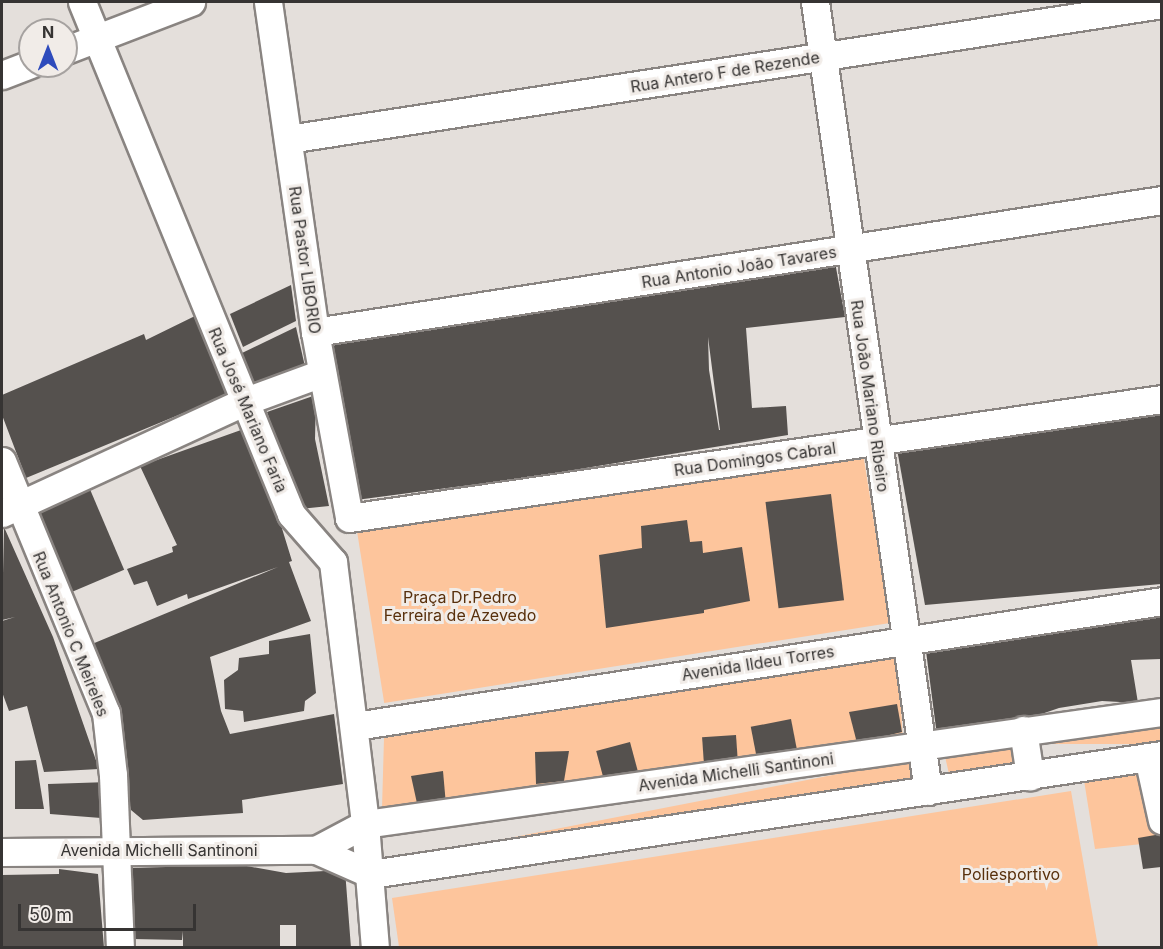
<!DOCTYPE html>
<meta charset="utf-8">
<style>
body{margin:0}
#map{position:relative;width:1163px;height:949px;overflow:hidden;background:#e4dfdb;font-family:Inter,sans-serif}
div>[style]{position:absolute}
.green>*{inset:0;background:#fdc59c;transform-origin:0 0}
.building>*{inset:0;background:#55514e;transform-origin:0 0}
.roads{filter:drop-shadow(2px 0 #898481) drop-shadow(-2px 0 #898481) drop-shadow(0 2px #898481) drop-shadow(0 -2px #898481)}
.minor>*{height:27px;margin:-13.5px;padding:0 13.5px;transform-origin:13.5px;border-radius:13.5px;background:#fff}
span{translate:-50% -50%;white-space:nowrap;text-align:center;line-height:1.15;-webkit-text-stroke:6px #f1ece8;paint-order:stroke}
.street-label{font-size:16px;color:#363433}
.park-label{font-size:16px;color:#58300c}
.frame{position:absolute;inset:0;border:3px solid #363433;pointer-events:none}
.north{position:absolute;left:18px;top:18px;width:60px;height:60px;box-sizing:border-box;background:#f1ece8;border:2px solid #a6a2a0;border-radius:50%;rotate:0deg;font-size:16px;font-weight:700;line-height:24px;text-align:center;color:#363433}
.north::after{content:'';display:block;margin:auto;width:21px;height:27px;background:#2e4bbc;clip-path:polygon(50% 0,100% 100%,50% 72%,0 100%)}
.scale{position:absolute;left:18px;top:904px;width:178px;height:27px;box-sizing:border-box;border:3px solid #363433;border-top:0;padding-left:8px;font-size:18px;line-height:21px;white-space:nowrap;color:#363433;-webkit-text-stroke:4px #f1ece8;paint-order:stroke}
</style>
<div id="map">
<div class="green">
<i style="left:863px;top:453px;width:172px;height:512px;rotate:81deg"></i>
<i style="clip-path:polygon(898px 658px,903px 741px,382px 809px,384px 738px)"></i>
<i style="left:1161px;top:723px;width:21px;height:124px;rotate:90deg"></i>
<i style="left:1012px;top:740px;width:27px;height:69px;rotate:77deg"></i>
<i style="left:910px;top:760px;width:20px;height:512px;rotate:79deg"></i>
<i style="clip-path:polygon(1161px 762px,1161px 842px,1095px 849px,1083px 774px)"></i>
<i style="clip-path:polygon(1071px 791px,1098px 947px,399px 947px,392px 898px)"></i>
</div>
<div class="building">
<i style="clip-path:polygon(evenodd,835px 262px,845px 317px,746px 328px,752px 408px,786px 406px,788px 435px,524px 478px,356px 500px,331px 349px,342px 334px,835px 262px,708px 337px,720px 430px,719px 430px,709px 370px,708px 337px)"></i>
<i style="clip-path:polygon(291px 285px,296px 321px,243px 347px,230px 314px)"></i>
<i style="clip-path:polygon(197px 315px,227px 395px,26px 478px,2px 415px,2px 395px,144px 334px,146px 340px)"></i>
<i style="clip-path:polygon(296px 327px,306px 371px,256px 391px,242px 353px)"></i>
<i style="clip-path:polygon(316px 395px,315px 439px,329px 506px,300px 509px,267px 412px)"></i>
<i style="clip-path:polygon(1161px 415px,1161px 584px,925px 605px,897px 449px)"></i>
<i style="clip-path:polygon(241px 430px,276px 509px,292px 561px,289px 562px,311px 621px,210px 657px,221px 711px,230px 734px,334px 714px,343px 784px,242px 800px,243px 813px,143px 820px,131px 810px,92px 644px,278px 567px,188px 599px,187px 594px,157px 606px,147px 581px,134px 585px,127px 569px,173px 552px,172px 547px,177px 545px,140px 466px)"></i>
<i style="left:89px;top:487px;width:90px;height:57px;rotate:67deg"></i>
<i style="left:831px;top:494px;width:107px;height:66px;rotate:83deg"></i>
<i style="clip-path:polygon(687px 520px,690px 542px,702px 541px,703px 553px,742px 547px,750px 601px,704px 610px,704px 613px,606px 628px,599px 555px,642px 548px,641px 526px)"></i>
<i style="clip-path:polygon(4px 527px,53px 637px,99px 769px,44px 772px,27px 706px,9px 711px,2px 692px,2px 621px,15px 617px,2px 620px)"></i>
<i style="clip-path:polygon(1161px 615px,1161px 659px,1131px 660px,1138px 703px,1102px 701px,1059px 708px,1024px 720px,953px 733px,936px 728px,926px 651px)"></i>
<i style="clip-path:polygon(310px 634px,316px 693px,305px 701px,304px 711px,244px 722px,243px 711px,225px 709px,224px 680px,238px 670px,239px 658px,269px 654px,269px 641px)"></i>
<i style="clip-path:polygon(897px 704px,902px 732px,857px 743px,849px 712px)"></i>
<i style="left:791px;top:719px;width:32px;height:41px;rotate:79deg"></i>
<i style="left:736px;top:735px;width:27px;height:34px;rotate:86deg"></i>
<i style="left:630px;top:742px;width:34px;height:35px;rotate:75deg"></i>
<i style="clip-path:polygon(569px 751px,564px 781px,536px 784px,535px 752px)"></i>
<i style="clip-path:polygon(36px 760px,44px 809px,15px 809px,15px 761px)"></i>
<i style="clip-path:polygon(443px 771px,446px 805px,418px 808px,411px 776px)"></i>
<i style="clip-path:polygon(109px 782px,101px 818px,50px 814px,48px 784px)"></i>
<i style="clip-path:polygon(1161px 834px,1161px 867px,1143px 869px,1138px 838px)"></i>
<i style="clip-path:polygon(241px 865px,286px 873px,345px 870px,351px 948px,296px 948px,296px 925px,280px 925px,280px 948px,183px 948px,183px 931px,182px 940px,133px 939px,129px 868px)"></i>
<i style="clip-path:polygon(59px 869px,98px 874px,104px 948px,2px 948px,2px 875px,59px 874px)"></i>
</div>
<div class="roads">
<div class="minor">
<i style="left:82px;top:2px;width:553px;rotate:67.79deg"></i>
<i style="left:291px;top:514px;width:64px;rotate:48.8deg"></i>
<i style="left:333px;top:562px;width:264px;rotate:83deg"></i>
<i style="left:365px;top:824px;width:124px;rotate:85.4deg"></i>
<i style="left:268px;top:2px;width:333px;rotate:81.9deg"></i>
<i style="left:315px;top:332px;width:189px;rotate:79.6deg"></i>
<i style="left:815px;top:2px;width:797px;rotate:81.85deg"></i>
<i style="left:66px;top:50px;width:134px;rotate:-21deg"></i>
<i style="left:2px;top:75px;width:30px;rotate:-21deg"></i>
<i style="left:288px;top:139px;width:884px;rotate:-8.78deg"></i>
<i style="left:315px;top:332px;width:857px;rotate:-8.86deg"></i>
<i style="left:2px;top:461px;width:273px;rotate:67.6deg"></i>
<i style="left:106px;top:713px;width:62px;rotate:83.6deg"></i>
<i style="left:113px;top:775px;width:173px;rotate:87.7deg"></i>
<i style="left:2px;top:513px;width:265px;rotate:-24.7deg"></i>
<i style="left:243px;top:402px;width:84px;rotate:-20.2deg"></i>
<i style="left:349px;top:518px;width:822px;rotate:-8.33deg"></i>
<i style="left:355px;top:726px;width:817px;rotate:-8.8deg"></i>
<i style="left:1023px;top:730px;width:47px;rotate:81.3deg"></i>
<i style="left:1148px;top:757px;width:65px;rotate:77.5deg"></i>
<i style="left:316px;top:850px;width:55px;rotate:-28deg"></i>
<i style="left:365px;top:824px;width:805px;rotate:-8deg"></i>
<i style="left:2px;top:852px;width:314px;rotate:-0.4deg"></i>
<i style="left:316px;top:850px;width:60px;rotate:23.6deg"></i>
<i style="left:371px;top:874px;width:800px;rotate:-8.56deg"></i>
</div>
</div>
<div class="street-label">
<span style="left:725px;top:72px;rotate:-9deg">Rua Antero F de Rezende</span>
<span style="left:305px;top:260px;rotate:82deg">Rua Pastor LIBORIO</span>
<span style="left:739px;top:267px;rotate:-9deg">Rua Antonio João Tavares</span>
<span style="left:870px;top:396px;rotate:82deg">Rua João Mariano Ribeiro</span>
<span style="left:248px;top:410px;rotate:67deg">Rua José Mariano Faria</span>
<span style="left:755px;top:459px;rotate:-8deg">Rua Domingos Cabral</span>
<span style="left:71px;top:634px;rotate:68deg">Rua Antonio C Meireles</span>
<span style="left:758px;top:663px;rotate:-9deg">Avenida Ildeu Torres</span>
<span style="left:736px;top:772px;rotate:-8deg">Avenida Michelli Santinoni</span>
<span style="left:159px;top:850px">Avenida Michelli Santinoni</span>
</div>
<div class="park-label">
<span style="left:460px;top:606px">Praça Dr.Pedro<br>Ferreira de Azevedo</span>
<span style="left:1011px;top:874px">Poliesportivo</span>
</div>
<div class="frame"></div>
<div class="north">N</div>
<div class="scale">50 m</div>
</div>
